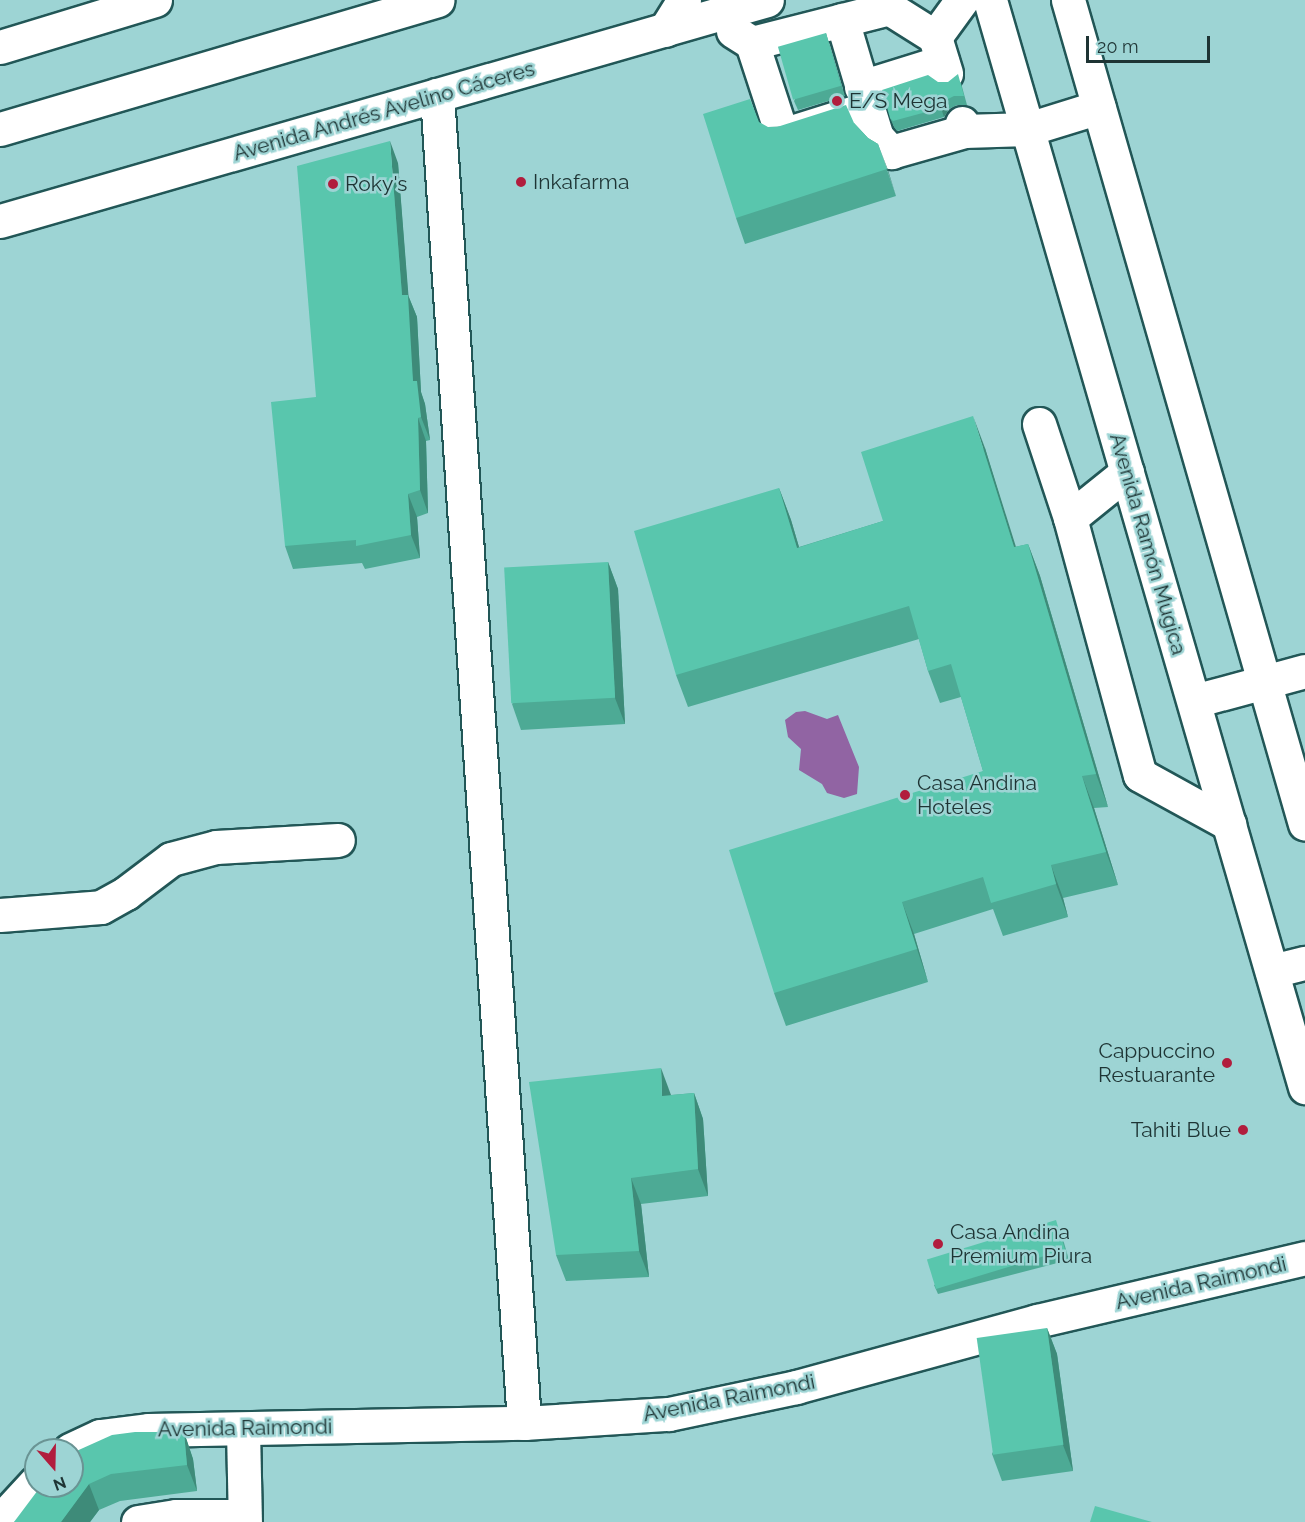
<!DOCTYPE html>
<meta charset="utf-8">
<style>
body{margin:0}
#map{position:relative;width:1305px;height:1522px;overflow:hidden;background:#9dd4d4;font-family:Raleway,sans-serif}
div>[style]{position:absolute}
.water>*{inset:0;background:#9164a3}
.roads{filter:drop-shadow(2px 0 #225757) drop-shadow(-2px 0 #225757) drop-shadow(0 2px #225757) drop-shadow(0 -2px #225757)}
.minor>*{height:33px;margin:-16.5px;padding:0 16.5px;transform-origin:16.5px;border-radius:16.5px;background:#fff}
.highway>*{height:33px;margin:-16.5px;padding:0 16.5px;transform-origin:16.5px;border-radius:16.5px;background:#fff}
.wall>*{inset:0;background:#4daa95}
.shaded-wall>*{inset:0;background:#3e8b79}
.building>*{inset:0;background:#59c6ad;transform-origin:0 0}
.dots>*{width:16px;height:16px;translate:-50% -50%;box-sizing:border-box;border:3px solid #9dd4d4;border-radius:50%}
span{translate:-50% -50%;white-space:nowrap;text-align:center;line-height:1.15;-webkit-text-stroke:5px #9dd4d4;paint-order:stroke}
.poi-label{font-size:21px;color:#1e3434}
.left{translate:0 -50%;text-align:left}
.right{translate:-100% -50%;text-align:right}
.street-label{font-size:21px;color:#1e3434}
.north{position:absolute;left:24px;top:1438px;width:60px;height:60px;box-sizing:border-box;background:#9dd4d4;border:2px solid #6a9494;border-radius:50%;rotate:160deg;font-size:16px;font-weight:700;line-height:24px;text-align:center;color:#1e3434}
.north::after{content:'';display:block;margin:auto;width:21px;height:27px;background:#b11d3d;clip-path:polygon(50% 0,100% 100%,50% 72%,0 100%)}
.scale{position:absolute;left:1086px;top:36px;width:124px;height:27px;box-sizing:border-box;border:3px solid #1e3434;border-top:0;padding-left:8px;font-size:18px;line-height:21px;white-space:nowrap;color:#1e3434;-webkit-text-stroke:4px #9dd4d4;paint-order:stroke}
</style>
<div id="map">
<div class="water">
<i style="clip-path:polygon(805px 711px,827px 719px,838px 715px,859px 767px,857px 794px,844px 798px,827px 793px,822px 784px,799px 770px,801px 749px,788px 737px,785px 720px,796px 712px)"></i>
</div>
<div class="roads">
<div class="minor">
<i style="left:990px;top:0;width:1132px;rotate:73.84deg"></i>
<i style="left:1068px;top:0;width:857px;rotate:73.95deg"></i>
<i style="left:842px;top:20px;width:92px;rotate:73.5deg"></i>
<i style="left:733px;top:31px;width:22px;rotate:32deg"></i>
<i style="left:752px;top:43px;width:141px;rotate:-14.3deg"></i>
<i style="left:889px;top:8px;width:54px;rotate:32.2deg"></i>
<i style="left:935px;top:37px;width:38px;rotate:73deg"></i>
<i style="left:935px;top:37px;width:46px;rotate:-53.9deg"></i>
<i style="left:752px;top:43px;width:97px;rotate:71.9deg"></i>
<i style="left:782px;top:135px;width:90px;rotate:-17.4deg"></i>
<i style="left:868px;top:108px;width:30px;rotate:73deg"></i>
<i style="left:877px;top:137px;width:21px;rotate:47deg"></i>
<i style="left:891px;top:152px;width:76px;rotate:-16deg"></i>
<i style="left:861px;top:87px;width:85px;rotate:-17.2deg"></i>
<i style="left:437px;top:95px;width:1331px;rotate:86.25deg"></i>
<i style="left:962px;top:123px;width:8px;rotate:76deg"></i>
<i style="left:964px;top:131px;width:64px;rotate:-1.8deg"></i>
<i style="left:1028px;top:129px;width:74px;rotate:-17.2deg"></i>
<i style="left:0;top:221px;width:798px;rotate:-16.07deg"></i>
<i style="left:1039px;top:424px;width:99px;rotate:71.7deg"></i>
<i style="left:1127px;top:472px;width:73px;rotate:141.1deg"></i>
<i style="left:1070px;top:518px;width:266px;rotate:74.8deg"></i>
<i style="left:1140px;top:775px;width:102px;rotate:28.8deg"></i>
<i style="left:1194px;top:701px;width:115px;rotate:-15.1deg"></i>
<i style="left:0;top:915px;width:101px;rotate:-4.5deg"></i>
<i style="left:101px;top:907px;width:29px;rotate:-29deg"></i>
<i style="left:126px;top:893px;width:56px;rotate:-37.1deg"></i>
<i style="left:171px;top:859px;width:47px;rotate:-14.9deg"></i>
<i style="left:216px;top:847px;width:122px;rotate:-3.3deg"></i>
<i style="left:1272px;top:971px;width:34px;rotate:-14deg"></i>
<i style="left:243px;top:1429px;width:93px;rotate:88.8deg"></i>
<i style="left:70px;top:1450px;width:33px;rotate:-25deg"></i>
<i style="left:100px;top:1436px;width:48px;rotate:-7.1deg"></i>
<i style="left:148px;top:1430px;width:376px;rotate:-1.1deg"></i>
<i style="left:524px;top:1423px;width:145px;rotate:-3.6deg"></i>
<i style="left:669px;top:1414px;width:130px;rotate:-12deg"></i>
<i style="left:796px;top:1387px;width:250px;rotate:-15.3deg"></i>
<i style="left:1037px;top:1321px;width:275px;rotate:-13.2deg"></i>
<i style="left:0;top:1521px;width:53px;rotate:-47.3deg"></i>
<i style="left:138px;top:1522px;width:38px;rotate:-9deg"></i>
<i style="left:176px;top:1516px;width:68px"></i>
</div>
<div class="highway">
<i style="left:665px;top:30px;width:36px;rotate:-58deg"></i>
<i style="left:0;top:47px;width:162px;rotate:-16.9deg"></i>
<i style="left:0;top:129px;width:456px;rotate:-16.4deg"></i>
</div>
</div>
<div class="wall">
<i style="clip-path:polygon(826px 33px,845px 96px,798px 110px,794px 101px)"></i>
<i style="clip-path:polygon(938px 82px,961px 83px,967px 105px,957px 105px,949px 109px,944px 117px,897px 131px,894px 127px,890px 118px)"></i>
<i style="clip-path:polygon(854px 123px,868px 138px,878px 144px,896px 196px,745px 244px,736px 218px,768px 127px)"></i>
<i style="clip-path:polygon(398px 163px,408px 295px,417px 317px,421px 392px,425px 404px,430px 440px,426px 441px,428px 513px,417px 517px,420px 558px,365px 569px,362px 563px,293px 569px,285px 546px,316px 397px)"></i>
<i style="clip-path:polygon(985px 448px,1015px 547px,1028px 544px,1040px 576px,1108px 807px,1094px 808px,1118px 885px,1063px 898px,1068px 917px,1003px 936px,993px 909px,914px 934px,928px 982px,786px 1026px,774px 993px,983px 771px,961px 697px,940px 703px,928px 671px,919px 639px,688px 707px,676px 675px,779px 488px,791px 520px,799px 547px,883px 521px)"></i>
<i style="clip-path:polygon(608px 562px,618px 589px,625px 724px,521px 730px,512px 704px)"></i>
<i style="clip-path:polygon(694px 1093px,703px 1119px,708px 1196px,641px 1204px,649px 1277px,566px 1281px,556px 1255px,671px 1095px)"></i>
<i style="clip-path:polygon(1060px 1229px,1069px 1260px,938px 1294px,934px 1285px)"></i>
<i style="clip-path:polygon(1047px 1328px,1057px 1354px,1073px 1471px,1002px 1481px,992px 1454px)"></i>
<i style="clip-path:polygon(184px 1432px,193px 1459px,197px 1491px,120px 1501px,99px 1510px,90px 1522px,14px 1522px)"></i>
</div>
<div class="shaded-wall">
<i style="clip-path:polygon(946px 100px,949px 109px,944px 117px,941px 108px)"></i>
<i style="clip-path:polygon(390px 141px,398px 163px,409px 302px,408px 295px,417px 317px,421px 392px,425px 404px,430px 440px,421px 417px,413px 381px,402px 295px)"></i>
<i style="clip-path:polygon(878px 144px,888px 170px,896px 196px,887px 169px)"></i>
<i style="clip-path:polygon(973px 416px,985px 448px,1026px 579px,1014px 547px)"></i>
<i style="clip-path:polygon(418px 418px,426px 441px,428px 513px,420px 490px)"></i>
<i style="clip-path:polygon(779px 488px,791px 520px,809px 581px,797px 548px)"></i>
<i style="clip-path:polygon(408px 494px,417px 517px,420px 558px,411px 535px)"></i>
<i style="clip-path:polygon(1028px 544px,1040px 576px,1108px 807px,1096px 774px)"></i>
<i style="clip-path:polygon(608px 562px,618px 589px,625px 724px,615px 698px)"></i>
<i style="clip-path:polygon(1082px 776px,1094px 808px,1118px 885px,1106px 852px)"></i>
<i style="clip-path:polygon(1051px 865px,1063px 898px,1068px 917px,1056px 884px)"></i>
<i style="clip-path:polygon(902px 902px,914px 934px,928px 982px,917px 949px)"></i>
<i style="clip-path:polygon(661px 1068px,671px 1095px,671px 1122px,662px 1096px)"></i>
<i style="clip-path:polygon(694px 1093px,703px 1119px,708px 1196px,698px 1169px)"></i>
<i style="clip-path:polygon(631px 1178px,641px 1204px,649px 1277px,639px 1251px)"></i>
<i style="clip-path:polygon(1047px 1328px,1057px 1354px,1073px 1471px,1063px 1445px)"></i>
<i style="clip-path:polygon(184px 1432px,193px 1459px,197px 1491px,187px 1465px)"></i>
<i style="clip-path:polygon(89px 1484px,99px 1510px,90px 1522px,61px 1522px)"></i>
</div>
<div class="building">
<i style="left:826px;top:33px;width:55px;height:50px;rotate:74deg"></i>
<i style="clip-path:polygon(958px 74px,964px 96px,954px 96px,946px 100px,941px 108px,893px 121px,890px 118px,882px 90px,928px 75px,938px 82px,948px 82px)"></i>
<i style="clip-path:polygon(750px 99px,759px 122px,768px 127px,777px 127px,846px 105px,854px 123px,868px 138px,878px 144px,887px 169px,736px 218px,703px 114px)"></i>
<i style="clip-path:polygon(390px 141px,402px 295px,408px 295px,413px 381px,417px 381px,421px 417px,418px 418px,420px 490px,408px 494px,411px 535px,356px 546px,356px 540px,285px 546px,271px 402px,316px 397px,297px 166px)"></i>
<i style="clip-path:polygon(973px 416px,1014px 547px,1028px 544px,1096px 774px,1082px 776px,1106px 852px,1051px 865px,1056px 884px,991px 903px,983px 877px,902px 902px,917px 949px,774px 993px,729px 850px,983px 771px,951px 664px,928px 671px,909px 606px,676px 675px,634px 531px,779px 488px,797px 548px,883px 521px,861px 452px)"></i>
<i style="left:608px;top:562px;width:136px;height:104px;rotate:87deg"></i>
<i style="clip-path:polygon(661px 1068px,662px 1096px,694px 1093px,698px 1169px,631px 1178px,639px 1251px,556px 1255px,529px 1082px)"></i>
<i style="left:1056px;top:1220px;width:31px;height:135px;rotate:73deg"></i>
<i style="left:1047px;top:1328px;width:118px;height:71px;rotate:82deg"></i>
<i style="clip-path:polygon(135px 1432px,184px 1432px,187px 1465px,111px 1474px,89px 1484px,61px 1522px,14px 1522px,41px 1486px,72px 1486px,72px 1453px,112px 1435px)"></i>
<i style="clip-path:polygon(1095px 1506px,1152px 1522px,1090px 1522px)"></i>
</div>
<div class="dots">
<i style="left:837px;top:101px;background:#b11d3d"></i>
<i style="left:521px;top:182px;background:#b11d3d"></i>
<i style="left:333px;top:184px;background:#b11d3d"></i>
<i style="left:905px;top:795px;background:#b11d3d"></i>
<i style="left:1227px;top:1063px;background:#b11d3d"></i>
<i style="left:1243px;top:1130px;background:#b11d3d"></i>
<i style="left:938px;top:1244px;background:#b11d3d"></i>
</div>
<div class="poi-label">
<span class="left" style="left:849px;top:101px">E/S Mega</span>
<span class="left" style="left:533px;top:182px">Inkafarma</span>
<span class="left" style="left:345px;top:184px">Roky's</span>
<span class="left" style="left:917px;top:795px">Casa Andina<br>Hoteles</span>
<span class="right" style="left:1215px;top:1063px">Cappuccino<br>Restuarante</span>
<span class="right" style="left:1231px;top:1130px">Tahiti Blue</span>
<span class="left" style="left:950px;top:1244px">Casa Andina<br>Premium Piura</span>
</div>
<div class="street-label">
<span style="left:384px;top:111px;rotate:-16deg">Avenida Andrés Avelino Cáceres</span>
<span style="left:1148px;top:544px;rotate:74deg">Avenida Ramón Mugica</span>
<span style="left:1201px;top:1283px;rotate:-13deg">Avenida Raimondi</span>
<span style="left:729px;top:1398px;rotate:-11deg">Avenida Raimondi</span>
<span style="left:245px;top:1428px;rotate:-1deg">Avenida Raimondi</span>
</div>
<div class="north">N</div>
<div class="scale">20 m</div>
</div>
